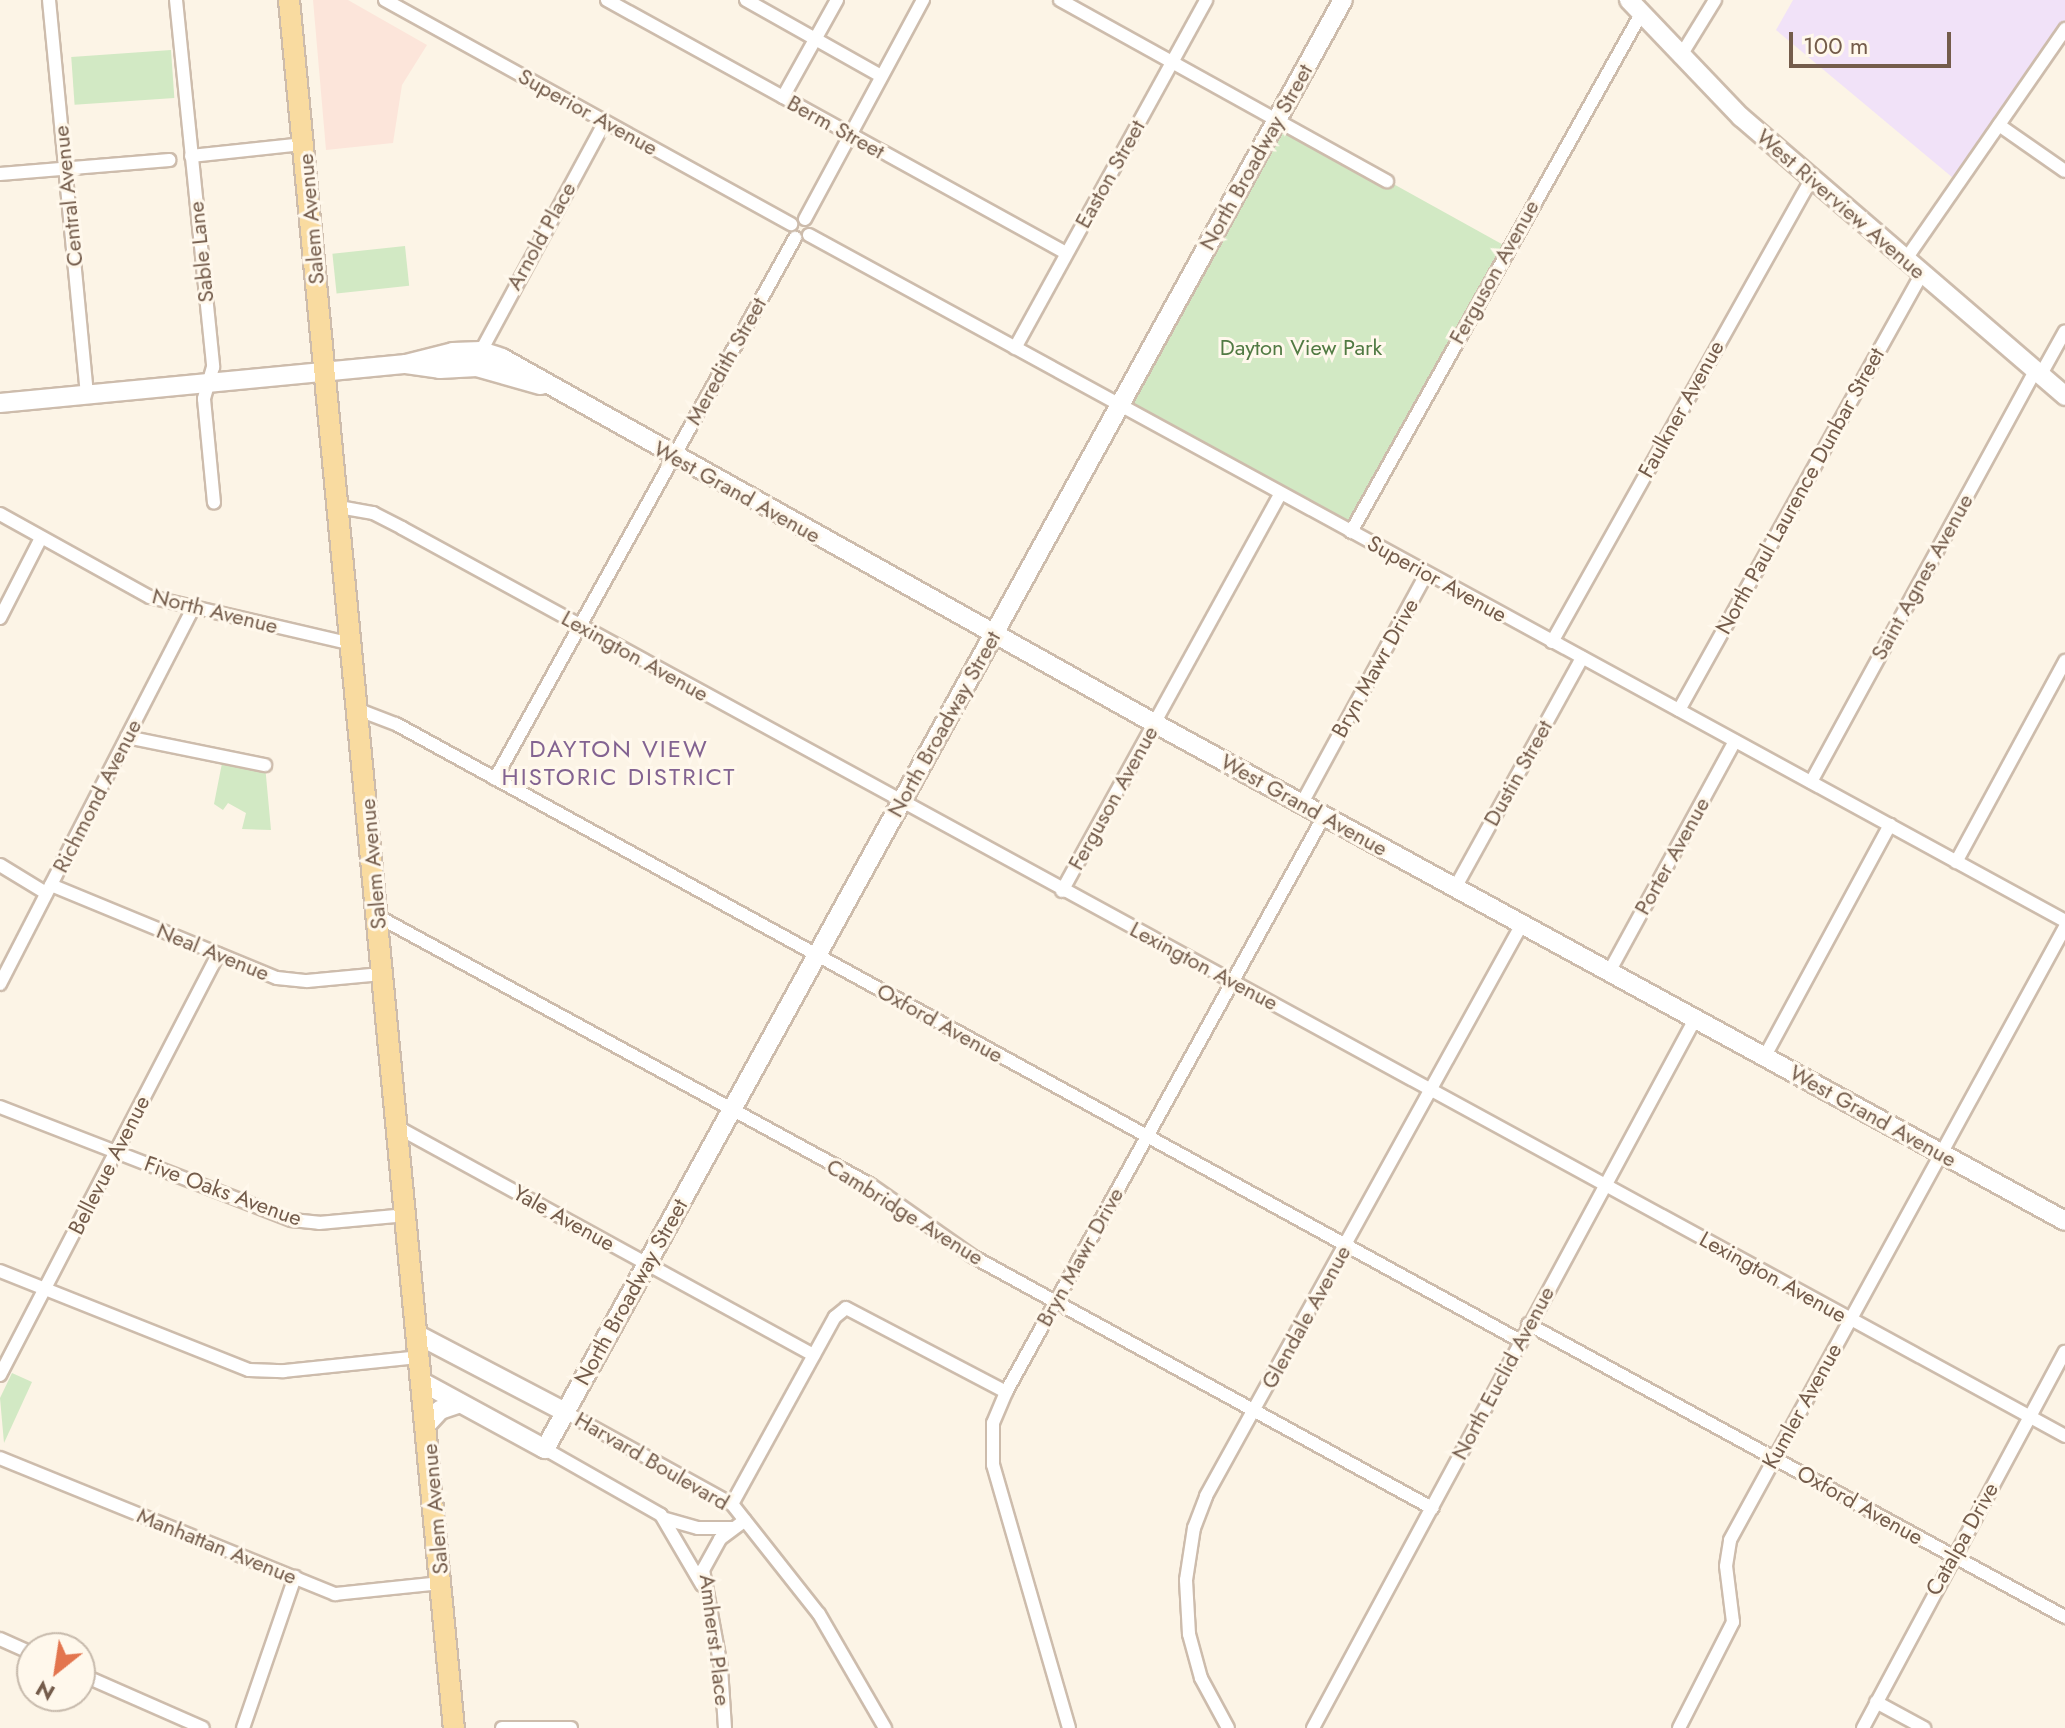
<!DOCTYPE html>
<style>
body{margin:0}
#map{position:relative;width:2065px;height:1728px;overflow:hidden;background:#fcf4e6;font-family:Jost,sans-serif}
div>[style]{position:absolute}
.commercial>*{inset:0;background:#fce5da}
.education>*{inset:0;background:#f1e2f8}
.green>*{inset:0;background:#d2e9c4;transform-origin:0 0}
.roads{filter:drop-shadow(2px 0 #cdbcac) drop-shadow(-2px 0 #cdbcac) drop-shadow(0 2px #cdbcac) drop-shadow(0 -2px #cdbcac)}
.street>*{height:12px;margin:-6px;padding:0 6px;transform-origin:6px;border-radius:6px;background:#fff}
.secondary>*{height:18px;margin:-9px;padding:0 9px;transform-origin:9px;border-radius:9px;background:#fff}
.primary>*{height:20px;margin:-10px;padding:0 10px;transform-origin:10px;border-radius:10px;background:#f9dba0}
span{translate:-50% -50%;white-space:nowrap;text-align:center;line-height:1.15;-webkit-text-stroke:6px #fff8ec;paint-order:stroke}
.street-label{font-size:22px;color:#745c4b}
.park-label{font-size:22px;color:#517a43}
.neighbourhood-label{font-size:24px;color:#836391;letter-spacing:2px}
.north{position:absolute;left:16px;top:1632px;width:80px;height:80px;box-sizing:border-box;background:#fff8ec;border:2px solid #c7baac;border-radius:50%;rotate:210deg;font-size:22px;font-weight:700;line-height:32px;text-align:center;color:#745c4b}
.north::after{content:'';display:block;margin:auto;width:28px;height:36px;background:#e3754e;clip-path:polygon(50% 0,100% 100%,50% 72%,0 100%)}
.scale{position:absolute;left:1789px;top:32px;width:162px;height:36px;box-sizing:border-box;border:4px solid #745c4b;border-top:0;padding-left:10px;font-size:24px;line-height:28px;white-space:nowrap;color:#745c4b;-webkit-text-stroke:6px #fff8ec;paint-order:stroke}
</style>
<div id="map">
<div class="commercial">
<i style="clip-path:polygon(313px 0,348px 0,427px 45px,402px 85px,393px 143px,326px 150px)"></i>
</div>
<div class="education">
<i style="clip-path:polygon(1793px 0,2065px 0,2065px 29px,1959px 183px,1776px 30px)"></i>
</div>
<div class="green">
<i style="left:171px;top:50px;width:48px;height:100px;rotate:86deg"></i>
<i style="left:1278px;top:120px;width:264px;height:325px;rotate:29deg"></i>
<i style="left:405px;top:246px;width:40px;height:73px;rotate:84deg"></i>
<i style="clip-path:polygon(223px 758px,265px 765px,271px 830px,242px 829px,246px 813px,228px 803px,223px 810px,214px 804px)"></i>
<i style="clip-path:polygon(12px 1373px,32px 1382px,4px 1443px,0 1398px)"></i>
</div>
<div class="roads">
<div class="street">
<i style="left:49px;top:0;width:394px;rotate:84.5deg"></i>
<i style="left:176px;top:0;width:369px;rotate:84.2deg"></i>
<i style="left:213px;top:367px;width:33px;rotate:106deg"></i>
<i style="left:204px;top:399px;width:104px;rotate:84.5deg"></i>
<i style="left:385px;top:0;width:464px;rotate:28.9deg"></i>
<i style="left:607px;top:0;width:524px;rotate:28.86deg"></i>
<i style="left:746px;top:0;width:155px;rotate:29.4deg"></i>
<i style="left:1060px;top:0;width:374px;rotate:29deg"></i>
<i style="left:1680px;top:57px;width:67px;rotate:-58.4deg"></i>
<i style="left:783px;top:97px;width:111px;rotate:-60.9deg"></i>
<i style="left:1999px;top:125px;width:80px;rotate:34.9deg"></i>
<i style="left:191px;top:156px;width:114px;rotate:-6.1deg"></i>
<i style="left:0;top:174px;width:170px;rotate:-4.7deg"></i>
<i style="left:805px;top:219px;width:249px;rotate:-61.7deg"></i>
<i style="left:809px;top:235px;width:1431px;rotate:28.64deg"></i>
<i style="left:1906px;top:259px;width:280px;rotate:-55.3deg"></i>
<i style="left:1015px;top:348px;width:397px;rotate:-61.2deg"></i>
<i style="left:481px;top:351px;width:260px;rotate:-61.6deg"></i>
<i style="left:2040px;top:376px;width:51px;rotate:-60.9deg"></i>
<i style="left:339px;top:507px;width:35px;rotate:10deg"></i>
<i style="left:373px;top:513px;width:33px;rotate:27deg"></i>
<i style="left:402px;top:528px;width:1895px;rotate:28.63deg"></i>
<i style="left:0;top:514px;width:171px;rotate:29deg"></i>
<i style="left:150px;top:597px;width:207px;rotate:13.1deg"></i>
<i style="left:1351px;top:532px;width:594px;rotate:-60.76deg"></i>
<i style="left:0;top:618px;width:90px;rotate:-62.9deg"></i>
<i style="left:1552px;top:642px;width:532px;rotate:-60.74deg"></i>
<i style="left:359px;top:710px;width:40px;rotate:21deg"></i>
<i style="left:396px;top:724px;width:1281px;rotate:28.75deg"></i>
<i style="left:1679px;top:710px;width:499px;rotate:-60.9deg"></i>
<i style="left:127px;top:737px;width:141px;rotate:11.5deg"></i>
<i style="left:495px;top:779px;width:619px;rotate:-60.99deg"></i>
<i style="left:1811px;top:782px;width:467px;rotate:-61.4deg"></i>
<i style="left:1302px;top:803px;width:260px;rotate:-61.5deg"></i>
<i style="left:1956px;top:862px;width:229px;rotate:-61.5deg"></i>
<i style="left:0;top:865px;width:54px;rotate:31.3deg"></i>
<i style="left:51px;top:885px;width:244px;rotate:22.4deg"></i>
<i style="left:277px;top:978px;width:30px;rotate:6deg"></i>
<i style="left:307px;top:981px;width:75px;rotate:-5.3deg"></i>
<i style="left:1455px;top:888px;width:263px;rotate:-61.1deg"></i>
<i style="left:1062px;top:891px;width:453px;rotate:-61.2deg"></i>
<i style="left:379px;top:917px;width:560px;rotate:28.58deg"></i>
<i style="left:871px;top:1185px;width:123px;rotate:35.1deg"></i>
<i style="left:972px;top:1256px;width:525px;rotate:28.72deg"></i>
<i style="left:1609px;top:972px;width:263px;rotate:-61.4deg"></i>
<i style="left:0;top:984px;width:422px;rotate:-62.8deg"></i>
<i style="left:1765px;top:1056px;width:263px;rotate:-61.6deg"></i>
<i style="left:0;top:1107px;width:313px;rotate:21.2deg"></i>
<i style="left:292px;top:1220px;width:27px;rotate:6deg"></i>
<i style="left:319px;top:1223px;width:88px;rotate:-5.2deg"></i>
<i style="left:397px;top:1127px;width:475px;rotate:28.7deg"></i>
<i style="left:0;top:1271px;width:268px;rotate:21.7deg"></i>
<i style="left:249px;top:1370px;width:35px;rotate:2deg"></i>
<i style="left:284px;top:1371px;width:136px;rotate:-5.9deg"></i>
<i style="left:1528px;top:1324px;width:612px;rotate:28.62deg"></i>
<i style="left:0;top:1375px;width:474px;rotate:-62.6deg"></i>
<i style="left:565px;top:1412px;width:191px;rotate:28.9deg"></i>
<i style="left:732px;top:1504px;width:140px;rotate:51.7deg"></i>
<i style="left:819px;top:1614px;width:132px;rotate:59.9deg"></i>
<i style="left:545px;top:1449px;width:133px;rotate:29.6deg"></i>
<i style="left:661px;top:1515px;width:81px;rotate:59.6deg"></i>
<i style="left:0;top:1458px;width:362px;rotate:22.1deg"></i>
<i style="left:335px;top:1594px;width:108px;rotate:-5.9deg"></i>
<i style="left:732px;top:1504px;width:213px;rotate:-61.2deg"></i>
<i style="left:835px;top:1317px;width:14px;rotate:-39deg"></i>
<i style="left:846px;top:1308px;width:181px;rotate:27.7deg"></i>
<i style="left:666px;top:1519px;width:33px;rotate:16deg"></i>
<i style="left:698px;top:1528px;width:34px"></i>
<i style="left:0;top:1639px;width:35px;rotate:24deg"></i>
<i style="left:80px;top:1674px;width:134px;rotate:23.7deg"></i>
<i style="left:1876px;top:1702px;width:55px;rotate:28.4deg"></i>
<i style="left:243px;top:1728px;width:160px;rotate:-71deg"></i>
<i style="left:502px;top:1728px;width:69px"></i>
<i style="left:725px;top:1728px;width:61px;rotate:-93.8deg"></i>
<i style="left:721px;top:1667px;width:99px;rotate:-100.5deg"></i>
<i style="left:703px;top:1570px;width:35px;rotate:-61deg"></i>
<i style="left:720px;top:1539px;width:31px;rotate:-37deg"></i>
<i style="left:1069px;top:1728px;width:274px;rotate:-106.1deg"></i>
<i style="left:993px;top:1465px;width:42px;rotate:-90deg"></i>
<i style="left:993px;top:1423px;width:34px;rotate:-67deg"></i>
<i style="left:1006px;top:1392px;width:658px;rotate:-61.1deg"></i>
<i style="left:1228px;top:1728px;width:57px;rotate:-118.4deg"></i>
<i style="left:1201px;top:1678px;width:46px;rotate:-105.3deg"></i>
<i style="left:1189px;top:1634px;width:54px;rotate:-93.2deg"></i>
<i style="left:1186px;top:1580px;width:53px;rotate:-81.3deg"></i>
<i style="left:1194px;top:1528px;width:34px;rotate:-69deg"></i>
<i style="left:1206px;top:1496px;width:653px;rotate:-61.08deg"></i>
<i style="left:1313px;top:1728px;width:805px;rotate:-61.68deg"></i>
<i style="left:1679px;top:1728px;width:119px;rotate:-63deg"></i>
<i style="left:1733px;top:1622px;width:56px;rotate:-97.1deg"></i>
<i style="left:1726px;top:1566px;width:26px;rotate:-81deg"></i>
<i style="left:1730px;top:1540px;width:699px;rotate:-61.34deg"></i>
<i style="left:1863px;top:1728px;width:427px;rotate:-61.8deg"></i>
</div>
<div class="secondary">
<i style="left:1629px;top:0;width:162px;rotate:46.3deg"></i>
<i style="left:1741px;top:117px;width:428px;rotate:40.7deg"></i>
<i style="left:406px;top:364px;width:34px;rotate:8deg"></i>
<i style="left:440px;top:369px;width:37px;rotate:-3deg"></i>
<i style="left:477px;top:367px;width:66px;rotate:15.9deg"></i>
<i style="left:0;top:403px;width:408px;rotate:-5.5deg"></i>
<i style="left:406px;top:364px;width:49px;rotate:-14.3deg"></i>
<i style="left:453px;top:352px;width:28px;rotate:-2deg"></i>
<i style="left:481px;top:351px;width:22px;rotate:18deg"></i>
<i style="left:502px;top:358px;width:747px;rotate:29.24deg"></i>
<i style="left:1154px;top:723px;width:1038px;rotate:28.66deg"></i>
<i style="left:418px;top:1335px;width:166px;rotate:27.6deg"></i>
<i style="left:422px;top:1382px;width:140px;rotate:28.6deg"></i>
<i style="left:545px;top:1449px;width:1654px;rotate:-61.16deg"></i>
<i style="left:427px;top:1424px;width:19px;rotate:-47deg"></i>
<i style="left:440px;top:1410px;width:21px;rotate:-19deg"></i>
</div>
<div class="primary">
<i style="left:289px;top:0;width:1736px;rotate:84.55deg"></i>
</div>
</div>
<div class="street-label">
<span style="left:588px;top:112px;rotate:29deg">Superior Avenue</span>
<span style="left:836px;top:127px;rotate:29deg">Berm Street</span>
<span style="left:1256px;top:157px;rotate:-61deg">North Broadway Street</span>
<span style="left:1110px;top:174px;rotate:-61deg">Easton Street</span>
<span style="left:68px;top:196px;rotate:-96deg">Central Avenue</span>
<span style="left:1841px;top:204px;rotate:41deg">West Riverview Avenue</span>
<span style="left:311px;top:219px;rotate:-95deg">Salem Avenue</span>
<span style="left:541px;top:236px;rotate:-61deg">Arnold Place</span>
<span style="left:201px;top:252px;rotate:-96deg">Sable Lane</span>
<span style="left:1494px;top:272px;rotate:-61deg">Ferguson Avenue</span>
<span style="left:726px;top:361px;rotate:-61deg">Meredith Street</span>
<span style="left:1681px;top:409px;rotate:-61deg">Faulkner Avenue</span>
<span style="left:1800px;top:491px;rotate:-61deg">North Paul Laurence Dunbar Street</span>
<span style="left:737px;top:492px;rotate:29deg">West Grand Avenue</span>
<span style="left:1922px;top:577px;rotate:-61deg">Saint Agnes Avenue</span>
<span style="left:1437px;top:579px;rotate:29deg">Superior Avenue</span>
<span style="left:215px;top:611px;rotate:14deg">North Avenue</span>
<span style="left:635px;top:656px;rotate:29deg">Lexington Avenue</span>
<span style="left:1375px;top:668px;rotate:-61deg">Bryn Mawr Drive</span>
<span style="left:944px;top:724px;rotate:-61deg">North Broadway Street</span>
<span style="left:1518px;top:773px;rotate:-61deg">Dustin Street</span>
<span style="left:97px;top:796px;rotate:-63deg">Richmond Avenue</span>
<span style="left:1113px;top:798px;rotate:-61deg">Ferguson Avenue</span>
<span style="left:1304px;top:805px;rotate:29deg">West Grand Avenue</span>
<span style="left:1672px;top:856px;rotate:-61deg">Porter Avenue</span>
<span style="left:373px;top:864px;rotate:-95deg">Salem Avenue</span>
<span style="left:213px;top:952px;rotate:22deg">Neal Avenue</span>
<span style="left:1204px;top:966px;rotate:28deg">Lexington Avenue</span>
<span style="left:940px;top:1023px;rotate:29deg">Oxford Avenue</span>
<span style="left:1873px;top:1116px;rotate:29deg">West Grand Avenue</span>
<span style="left:109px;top:1165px;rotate:-63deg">Bellevue Avenue</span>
<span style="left:223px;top:1191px;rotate:20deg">Five Oaks Avenue</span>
<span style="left:905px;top:1212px;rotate:32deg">Cambridge Avenue</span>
<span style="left:564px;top:1218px;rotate:29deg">Yale Avenue</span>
<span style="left:1080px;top:1257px;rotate:-61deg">Bryn Mawr Drive</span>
<span style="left:1773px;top:1277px;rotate:29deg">Lexington Avenue</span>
<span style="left:631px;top:1292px;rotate:-61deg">North Broadway Street</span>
<span style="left:1306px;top:1317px;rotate:-61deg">Glendale Avenue</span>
<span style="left:1503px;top:1373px;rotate:-62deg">North Euclid Avenue</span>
<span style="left:1802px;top:1406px;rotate:-61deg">Kumler Avenue</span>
<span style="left:652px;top:1461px;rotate:30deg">Harvard Boulevard</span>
<span style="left:1860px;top:1505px;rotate:29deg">Oxford Avenue</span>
<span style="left:435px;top:1509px;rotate:-95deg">Salem Avenue</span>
<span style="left:1962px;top:1539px;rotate:-61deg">Catalpa Drive</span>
<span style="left:217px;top:1546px;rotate:22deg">Manhattan Avenue</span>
<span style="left:715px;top:1640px;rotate:83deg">Amherst Place</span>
</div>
<div class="park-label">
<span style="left:1301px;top:348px">Dayton View Park</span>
</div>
<div class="neighbourhood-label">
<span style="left:619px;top:763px">DAYTON VIEW<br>HISTORIC DISTRICT</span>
</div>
<div class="north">N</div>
<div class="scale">100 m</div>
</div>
